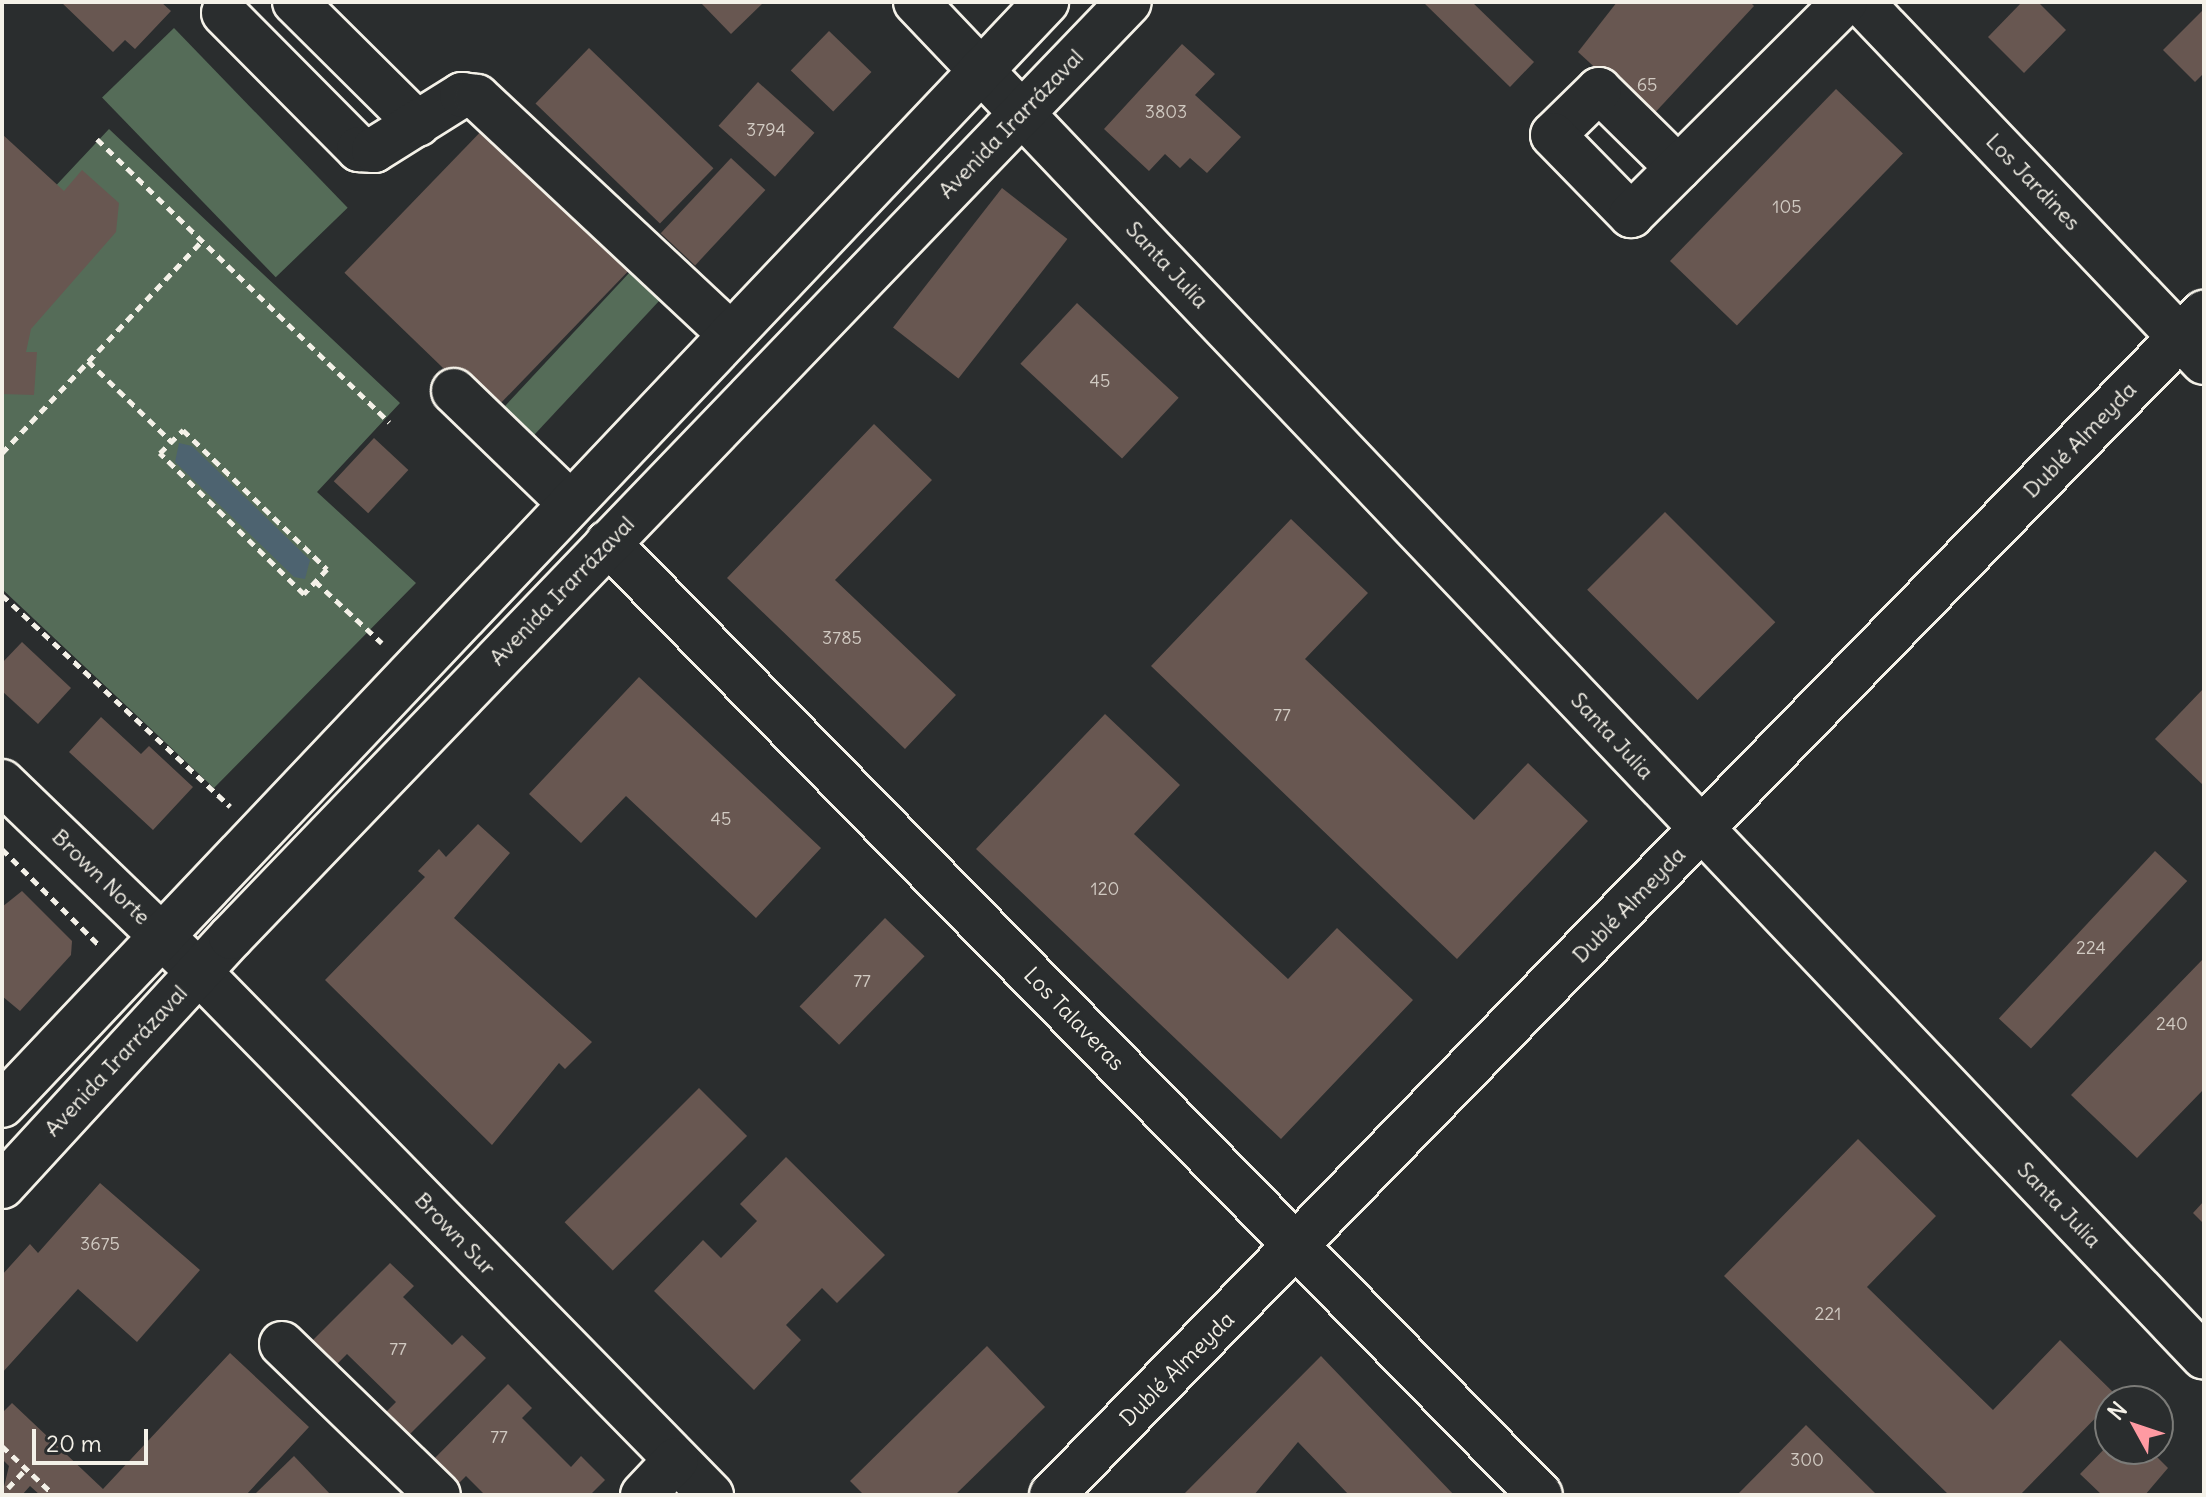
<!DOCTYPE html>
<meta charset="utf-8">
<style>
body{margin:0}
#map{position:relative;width:2206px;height:1497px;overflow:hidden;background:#2a2d2e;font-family:Delius,sans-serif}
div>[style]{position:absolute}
.green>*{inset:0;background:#556c58;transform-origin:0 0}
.water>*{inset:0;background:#4d6370}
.building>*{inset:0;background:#685751;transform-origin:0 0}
.path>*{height:5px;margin-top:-2.5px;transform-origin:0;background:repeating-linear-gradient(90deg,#f4f1e8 0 8px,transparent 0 14px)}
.roads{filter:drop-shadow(2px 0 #f4f1e8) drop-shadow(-2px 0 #f4f1e8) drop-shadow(0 2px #f4f1e8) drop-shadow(0 -2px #f4f1e8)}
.minor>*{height:44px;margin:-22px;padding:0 22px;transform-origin:22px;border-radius:22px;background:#2a2d2e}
.major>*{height:44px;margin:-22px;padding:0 22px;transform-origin:22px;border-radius:22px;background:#2a2d2e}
span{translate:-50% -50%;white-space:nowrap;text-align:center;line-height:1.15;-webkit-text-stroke:6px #2a2d2e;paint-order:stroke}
.number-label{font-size:18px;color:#d1cac2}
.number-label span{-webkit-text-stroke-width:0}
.street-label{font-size:22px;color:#f4f1e8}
.frame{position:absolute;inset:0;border:4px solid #f4f1e8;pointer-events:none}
.north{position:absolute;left:2094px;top:1385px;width:80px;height:80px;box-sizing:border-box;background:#2a2d2e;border:2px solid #7b7b78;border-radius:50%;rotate:310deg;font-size:22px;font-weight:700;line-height:32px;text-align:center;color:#f4f1e8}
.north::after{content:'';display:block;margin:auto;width:28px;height:36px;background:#ff9aa2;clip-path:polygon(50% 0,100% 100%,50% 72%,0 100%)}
.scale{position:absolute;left:32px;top:1429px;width:116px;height:36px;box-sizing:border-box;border:4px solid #f4f1e8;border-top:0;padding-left:10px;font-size:24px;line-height:28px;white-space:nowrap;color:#f4f1e8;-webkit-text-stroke:6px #2a2d2e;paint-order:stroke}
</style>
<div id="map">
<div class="green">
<i style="left:174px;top:28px;width:250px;height:100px;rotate:46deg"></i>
<i style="clip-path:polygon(109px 129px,400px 403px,317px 492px,416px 583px,214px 788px,2px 589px,2px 243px)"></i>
<i style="left:630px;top:272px;width:41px;height:187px;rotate:43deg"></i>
</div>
<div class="water">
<i style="clip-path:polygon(179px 443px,192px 446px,310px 560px,305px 579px,294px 577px,175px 462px)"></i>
</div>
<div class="building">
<i style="clip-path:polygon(61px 2px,161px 2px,171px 11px,135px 49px,125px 40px,113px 52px)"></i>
<i style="clip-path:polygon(700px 2px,764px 2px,731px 34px)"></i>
<i style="clip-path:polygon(1423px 2px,1472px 2px,1534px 62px,1510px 87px)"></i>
<i style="clip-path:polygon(1617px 2px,1750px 2px,1754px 6px,1650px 118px,1578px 52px)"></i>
<i style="clip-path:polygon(2022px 2px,2038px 2px,2066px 30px,2024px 73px,1988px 37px)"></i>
<i style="clip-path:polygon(2204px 9px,2204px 73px,2195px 82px,2163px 50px)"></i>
<i style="left:829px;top:31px;width:59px;height:55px;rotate:44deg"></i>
<i style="clip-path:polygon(1182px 44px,1215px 74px,1195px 95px,1241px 137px,1207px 173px,1190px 158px,1180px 168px,1165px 154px,1149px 171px,1104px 129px)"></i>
<i style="left:589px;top:48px;width:173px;height:77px;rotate:44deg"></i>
<i style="left:758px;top:82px;width:76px;height:59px;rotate:42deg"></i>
<i style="left:1836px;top:89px;width:93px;height:239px;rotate:44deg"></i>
<i style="left:491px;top:121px;width:203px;height:211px;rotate:44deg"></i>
<i style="clip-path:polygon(2px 134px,64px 191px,82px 170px,119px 203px,116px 232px,31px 329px,26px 352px,37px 352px,34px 395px,2px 394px)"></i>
<i style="left:731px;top:158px;width:47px;height:103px;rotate:43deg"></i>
<i style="left:1002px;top:188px;width:83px;height:177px;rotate:38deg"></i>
<i style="left:1077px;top:303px;width:139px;height:83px;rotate:43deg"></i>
<i style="clip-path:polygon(874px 424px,932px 480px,835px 580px,956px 695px,905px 749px,727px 578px)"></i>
<i style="left:374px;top:438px;width:47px;height:59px;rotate:43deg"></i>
<i style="left:1665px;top:512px;width:156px;height:110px;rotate:45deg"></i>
<i style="clip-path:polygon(1291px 519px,1368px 593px,1305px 659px,1474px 820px,1528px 763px,1588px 821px,1457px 959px,1151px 666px)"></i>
<i style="clip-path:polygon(22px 642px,71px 688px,38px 724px,2px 691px,2px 663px)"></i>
<i style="clip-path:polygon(639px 677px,821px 848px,756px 918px,626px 796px,581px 843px,529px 794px)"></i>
<i style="clip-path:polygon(2204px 688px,2204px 786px,2155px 739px)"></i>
<i style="clip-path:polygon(1105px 714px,1180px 785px,1134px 834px,1288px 979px,1337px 928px,1413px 1000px,1281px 1139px,976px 849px)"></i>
<i style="clip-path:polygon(101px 717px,141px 754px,149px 746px,193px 787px,153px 830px,69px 752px)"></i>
<i style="clip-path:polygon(478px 824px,510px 853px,454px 918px,592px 1042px,565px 1069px,559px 1063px,492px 1145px,325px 980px,425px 877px,418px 871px,439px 849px,446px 857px)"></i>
<i style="left:2155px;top:851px;width:44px;height:229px;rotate:43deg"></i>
<i style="clip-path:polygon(22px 891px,72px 941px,71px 955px,20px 1011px,2px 996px,2px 907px)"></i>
<i style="left:885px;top:918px;width:55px;height:123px;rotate:44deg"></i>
<i style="clip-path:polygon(2204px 958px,2204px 1089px,2137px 1158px,2071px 1095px)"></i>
<i style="left:699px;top:1088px;width:68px;height:190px;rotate:45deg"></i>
<i style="clip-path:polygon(1858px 1139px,1936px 1216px,1867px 1287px,1993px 1410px,2060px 1340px,2117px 1396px,2020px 1495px,1949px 1495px,1724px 1276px)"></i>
<i style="clip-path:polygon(786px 1157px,885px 1255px,837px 1303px,822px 1288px,786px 1325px,801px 1340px,754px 1390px,654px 1291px,703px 1240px,721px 1258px,757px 1221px,740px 1204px)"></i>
<i style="clip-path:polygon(100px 1183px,200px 1270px,137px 1342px,78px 1289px,2px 1373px,2px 1275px,30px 1244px,38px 1253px)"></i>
<i style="clip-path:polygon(2204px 1201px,2204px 1224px,2193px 1213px)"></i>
<i style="clip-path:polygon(390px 1263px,414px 1286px,403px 1297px,452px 1345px,462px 1335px,486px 1358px,407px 1437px,384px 1414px,396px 1402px,347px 1354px,335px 1366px,311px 1342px)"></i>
<i style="clip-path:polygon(987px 1346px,1045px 1407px,955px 1495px,864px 1495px,850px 1481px)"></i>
<i style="clip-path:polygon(230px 1353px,309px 1427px,246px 1495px,40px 1495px,30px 1486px,22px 1495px,2px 1495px,9px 1466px,2px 1459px,2px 1413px,12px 1403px,103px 1489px)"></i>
<i style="clip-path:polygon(1321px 1356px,1454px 1495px,1349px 1495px,1298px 1442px,1254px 1495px,1183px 1495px)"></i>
<i style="clip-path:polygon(508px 1384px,532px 1408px,522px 1418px,571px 1467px,581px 1456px,605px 1480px,590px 1495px,485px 1495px,466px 1476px,454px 1488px,429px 1464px)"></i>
<i style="clip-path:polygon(1806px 1425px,1877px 1495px,1737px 1495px)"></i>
<i style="clip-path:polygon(2110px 1443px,2110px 1449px,2149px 1449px,2168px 1468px,2145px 1495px,2102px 1495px,2080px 1474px)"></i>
<i style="clip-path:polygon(294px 1456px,331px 1495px,257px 1495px,256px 1493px)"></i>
</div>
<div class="path">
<i style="left:97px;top:139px;width:407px;rotate:44.1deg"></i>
<i style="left:88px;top:361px;width:117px;rotate:44deg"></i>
<i style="left:183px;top:430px;width:200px;rotate:44deg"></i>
<i style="left:327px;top:569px;width:34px;rotate:133deg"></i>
<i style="left:304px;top:594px;width:202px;rotate:-135.6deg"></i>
<i style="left:160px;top:453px;width:33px;rotate:-45deg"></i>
<i style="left:2px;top:453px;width:291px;rotate:-46.7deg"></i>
<i style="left:315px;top:581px;width:91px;rotate:42.8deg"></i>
<i style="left:2px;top:595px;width:311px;rotate:42.8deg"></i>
<i style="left:2px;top:849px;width:135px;rotate:44.7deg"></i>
<i style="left:2px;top:1446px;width:71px;rotate:43.3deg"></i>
<i style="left:8px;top:1488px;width:26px;rotate:-47deg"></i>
</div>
<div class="roads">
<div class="minor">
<i style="left:295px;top:2px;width:173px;rotate:44.8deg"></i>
<i style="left:916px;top:2px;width:1869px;rotate:46.45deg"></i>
<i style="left:1861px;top:2px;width:497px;rotate:46.4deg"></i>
<i style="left:224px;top:13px;width:192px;rotate:45.2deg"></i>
<i style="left:359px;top:149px;width:15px;rotate:4deg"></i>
<i style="left:374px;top:150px;width:104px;rotate:-32deg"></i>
<i style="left:462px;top:95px;width:15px;rotate:8deg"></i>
<i style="left:477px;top:97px;width:347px;rotate:43.1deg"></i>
<i style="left:1678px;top:168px;width:111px;rotate:-135.4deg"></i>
<i style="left:1599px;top:90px;width:64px;rotate:135.6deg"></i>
<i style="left:1553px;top:135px;width:112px;rotate:45.7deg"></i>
<i style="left:1631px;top:215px;width:302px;rotate:-44.9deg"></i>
<i style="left:454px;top:391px;width:161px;rotate:44deg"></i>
<i style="left:608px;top:543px;width:1332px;rotate:45.61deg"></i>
<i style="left:2px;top:782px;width:274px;rotate:44deg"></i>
<i style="left:199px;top:972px;width:732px;rotate:45.61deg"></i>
<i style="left:282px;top:1344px;width:217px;rotate:44.1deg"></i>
<i style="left:643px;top:1495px;width:48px;rotate:-46.7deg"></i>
</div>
<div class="major">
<i style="left:2px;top:1105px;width:1519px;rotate:-46.57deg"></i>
<i style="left:2px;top:1186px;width:338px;rotate:-47.4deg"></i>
<i style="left:231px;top:937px;width:1296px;rotate:-46.16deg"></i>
<i style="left:1052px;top:1495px;width:1651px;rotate:-45.74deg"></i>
</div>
</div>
<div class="number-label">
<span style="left:1647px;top:85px">65</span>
<span style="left:1166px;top:112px">3803</span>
<span style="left:766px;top:130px">3794</span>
<span style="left:1787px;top:207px">105</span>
<span style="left:1100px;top:381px">45</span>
<span style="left:842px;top:638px">3785</span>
<span style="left:1282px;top:715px">77</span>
<span style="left:721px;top:819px">45</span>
<span style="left:1105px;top:889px">120</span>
<span style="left:2091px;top:948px">224</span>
<span style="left:862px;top:981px">77</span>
<span style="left:2172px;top:1024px">240</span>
<span style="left:100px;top:1244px">3675</span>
<span style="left:1828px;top:1314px">221</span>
<span style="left:398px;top:1349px">77</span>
<span style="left:499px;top:1437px">77</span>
<span style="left:1807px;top:1460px">300</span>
</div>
<div class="street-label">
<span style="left:1011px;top:124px;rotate:-46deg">Avenida Irarrázaval</span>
<span style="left:2033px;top:182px;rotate:46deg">Los Jardines</span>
<span style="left:1167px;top:265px;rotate:47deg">Santa Julia</span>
<span style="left:2080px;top:440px;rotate:-46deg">Dublé Almeyda</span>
<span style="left:562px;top:591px;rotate:-46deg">Avenida Irarrázaval</span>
<span style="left:1612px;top:736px;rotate:47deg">Santa Julia</span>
<span style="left:101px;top:877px;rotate:44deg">Brown Norte</span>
<span style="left:1629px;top:905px;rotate:-46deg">Dublé Almeyda</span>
<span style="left:1074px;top:1019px;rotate:46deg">Los Talaveras</span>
<span style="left:116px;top:1061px;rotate:-47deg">Avenida Irarrázaval</span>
<span style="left:2059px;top:1205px;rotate:46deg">Santa Julia</span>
<span style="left:455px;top:1234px;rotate:46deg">Brown Sur</span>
<span style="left:1177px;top:1369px;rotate:-45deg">Dublé Almeyda</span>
</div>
<div class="frame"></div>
<div class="north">N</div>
<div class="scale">20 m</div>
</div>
